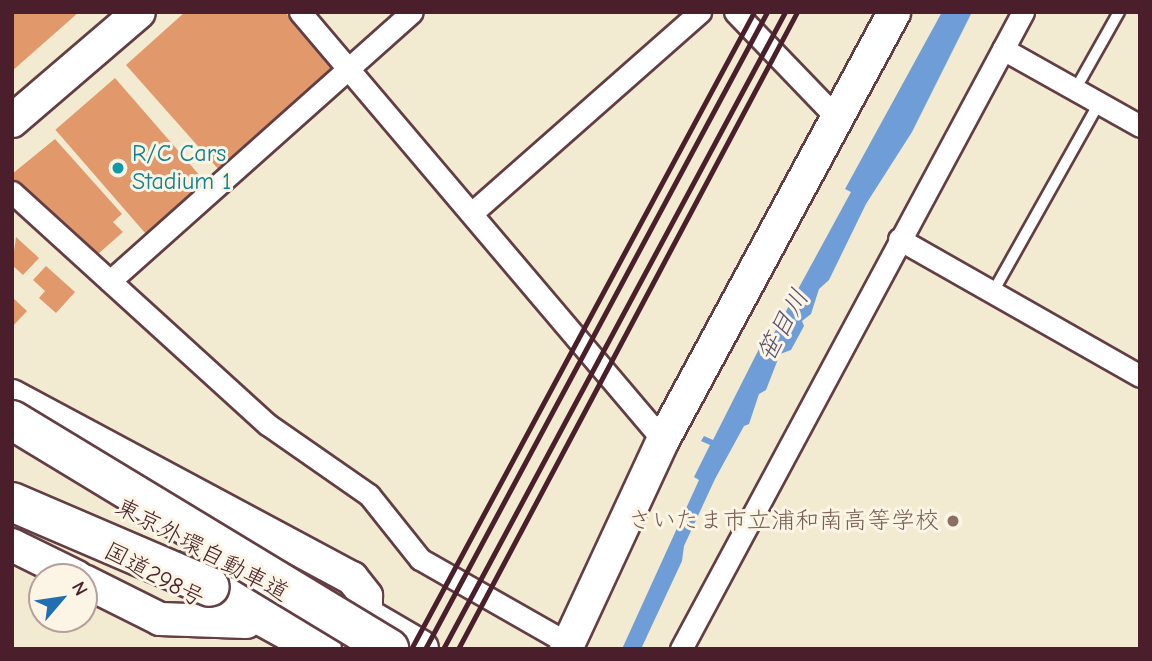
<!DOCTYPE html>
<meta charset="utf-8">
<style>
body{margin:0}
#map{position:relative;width:1152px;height:661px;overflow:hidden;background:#f3ebd1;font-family:"Comic Neue","Klee One",sans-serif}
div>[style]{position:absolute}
.water>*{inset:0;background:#6e9dd7}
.building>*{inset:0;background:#e1986a;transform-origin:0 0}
.roads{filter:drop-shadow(2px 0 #633e44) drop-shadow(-2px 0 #633e44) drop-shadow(0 2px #633e44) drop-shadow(0 -2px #633e44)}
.lane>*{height:10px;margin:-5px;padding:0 5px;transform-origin:5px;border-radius:5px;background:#fff}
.street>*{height:21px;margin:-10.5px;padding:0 10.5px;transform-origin:10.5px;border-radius:10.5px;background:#fff}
.secondary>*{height:32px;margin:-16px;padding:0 16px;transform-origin:16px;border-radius:16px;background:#fff}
.highway>*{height:38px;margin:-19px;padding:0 19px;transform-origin:19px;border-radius:19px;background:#fff}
.rail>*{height:5px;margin:-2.5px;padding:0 2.5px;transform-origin:2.5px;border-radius:2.5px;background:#4a1f2b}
.bridges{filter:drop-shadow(2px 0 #633e44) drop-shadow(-2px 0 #633e44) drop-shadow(0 2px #633e44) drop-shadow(0 -2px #633e44)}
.highway-bridge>*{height:38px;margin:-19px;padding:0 19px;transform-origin:19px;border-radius:19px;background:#fff}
.dots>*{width:19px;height:19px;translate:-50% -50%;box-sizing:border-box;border:4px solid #fcf5e5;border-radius:50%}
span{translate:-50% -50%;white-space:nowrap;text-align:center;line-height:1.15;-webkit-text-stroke:6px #fcf5e5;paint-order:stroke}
.culture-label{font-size:24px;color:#0d838f}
.left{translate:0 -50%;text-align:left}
.education-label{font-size:24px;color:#785e54}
.right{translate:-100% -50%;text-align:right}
.street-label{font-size:24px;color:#4a1f2b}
.water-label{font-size:26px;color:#585170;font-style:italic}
.frame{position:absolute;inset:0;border:14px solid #4a1f2b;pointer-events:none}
.north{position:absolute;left:28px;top:563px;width:70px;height:70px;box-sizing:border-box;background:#fcf5e5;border:2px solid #b59f9b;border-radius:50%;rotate:61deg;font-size:19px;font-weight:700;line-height:28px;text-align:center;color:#4a1f2b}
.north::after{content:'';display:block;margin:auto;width:24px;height:32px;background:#1f6fb2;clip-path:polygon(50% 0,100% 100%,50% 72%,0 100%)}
</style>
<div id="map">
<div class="water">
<i style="clip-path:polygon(942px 12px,972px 12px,912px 132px,866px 204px,829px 280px,819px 289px,811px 314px,802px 321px,804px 326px,791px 350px,780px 354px,766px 390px,759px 394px,749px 424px,744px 426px,715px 479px,684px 546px,682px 561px,641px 649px,622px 649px,699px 480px,694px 477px,710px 445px,701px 441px,704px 436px,713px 440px,766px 335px,772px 337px,851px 192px,845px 189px)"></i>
</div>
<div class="building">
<i style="clip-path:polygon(12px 12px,79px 12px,12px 71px)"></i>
<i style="clip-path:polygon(185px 12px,285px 12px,335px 68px,220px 171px,126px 65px)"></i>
<i style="left:115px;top:78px;width:139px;height:79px;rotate:49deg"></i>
<i style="clip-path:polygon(55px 139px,122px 214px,113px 222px,123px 232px,98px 254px,12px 181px,12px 174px)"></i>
<i style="clip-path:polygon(16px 237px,39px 258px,23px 275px,12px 265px)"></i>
<i style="clip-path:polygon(46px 266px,75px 292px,56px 313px,39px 298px,45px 291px,33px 280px)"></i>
<i style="clip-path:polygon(12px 297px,27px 311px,12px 327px)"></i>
</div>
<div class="roads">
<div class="lane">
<i style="left:1075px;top:90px;width:90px;rotate:-60.6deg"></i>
<i style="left:993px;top:292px;width:217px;rotate:-60.7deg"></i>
</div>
<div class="street">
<i style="left:300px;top:12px;width:561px;rotate:49.7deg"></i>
<i style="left:735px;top:12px;width:149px;rotate:46.1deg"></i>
<i style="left:1003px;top:49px;width:157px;rotate:29.3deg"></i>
<i style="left:12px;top:192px;width:345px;rotate:42.3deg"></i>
<i style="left:267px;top:424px;width:124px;rotate:34.8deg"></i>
<i style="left:369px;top:495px;width:82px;rotate:51.4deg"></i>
<i style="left:420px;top:559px;width:172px;rotate:29.7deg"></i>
<i style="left:473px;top:212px;width:303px;rotate:-41.4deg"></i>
<i style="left:899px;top:239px;width:277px;rotate:29.6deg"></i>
<i style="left:110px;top:281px;width:404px;rotate:-41.7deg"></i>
<i style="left:681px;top:649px;width:723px;rotate:-61.77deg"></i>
</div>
<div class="secondary">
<i style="left:12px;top:121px;width:167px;rotate:-40.6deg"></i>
<i style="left:12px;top:396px;width:386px;rotate:28.2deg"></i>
<i style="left:352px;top:578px;width:23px;rotate:52deg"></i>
<i style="left:366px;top:596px;width:22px;rotate:90deg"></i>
<i style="left:12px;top:545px;width:72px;rotate:26.2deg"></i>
<i style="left:84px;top:581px;width:85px;rotate:26.6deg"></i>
<i style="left:160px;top:619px;width:86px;rotate:2deg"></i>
<i style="left:566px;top:649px;width:230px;rotate:-65.1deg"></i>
<i style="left:663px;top:440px;width:486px;rotate:-61.6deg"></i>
</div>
<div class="highway">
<i style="left:180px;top:571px;width:162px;rotate:28.8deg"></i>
<i style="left:363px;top:616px;width:65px;rotate:30.5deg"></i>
</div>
</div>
<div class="rail">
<i style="left:411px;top:649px;width:723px;rotate:-61.7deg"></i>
<i style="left:425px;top:649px;width:723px;rotate:-61.77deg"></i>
<i style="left:443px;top:649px;width:723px;rotate:-61.77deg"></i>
<i style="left:458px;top:649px;width:722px;rotate:-61.98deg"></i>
</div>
<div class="bridges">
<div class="highway-bridge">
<i style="left:12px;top:420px;width:441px;rotate:31.2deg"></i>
<i style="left:12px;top:502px;width:215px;rotate:23.2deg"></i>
</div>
</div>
<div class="dots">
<i style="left:118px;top:168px;background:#0f9aa8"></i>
<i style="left:953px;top:521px;background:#8d6e63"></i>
</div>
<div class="culture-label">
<span class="left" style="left:132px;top:168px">R/C Cars<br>Stadium 1</span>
</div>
<div class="education-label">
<span class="right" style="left:939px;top:521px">さいたま市立浦和南高等学校</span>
</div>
<div class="street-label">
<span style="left:202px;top:550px;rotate:28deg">東京外環自動車道</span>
<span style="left:154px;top:575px;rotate:28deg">国道298号</span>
</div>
<div class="water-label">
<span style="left:784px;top:326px;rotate:-61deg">笹目川</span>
</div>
<div class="frame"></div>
<div class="north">N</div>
</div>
